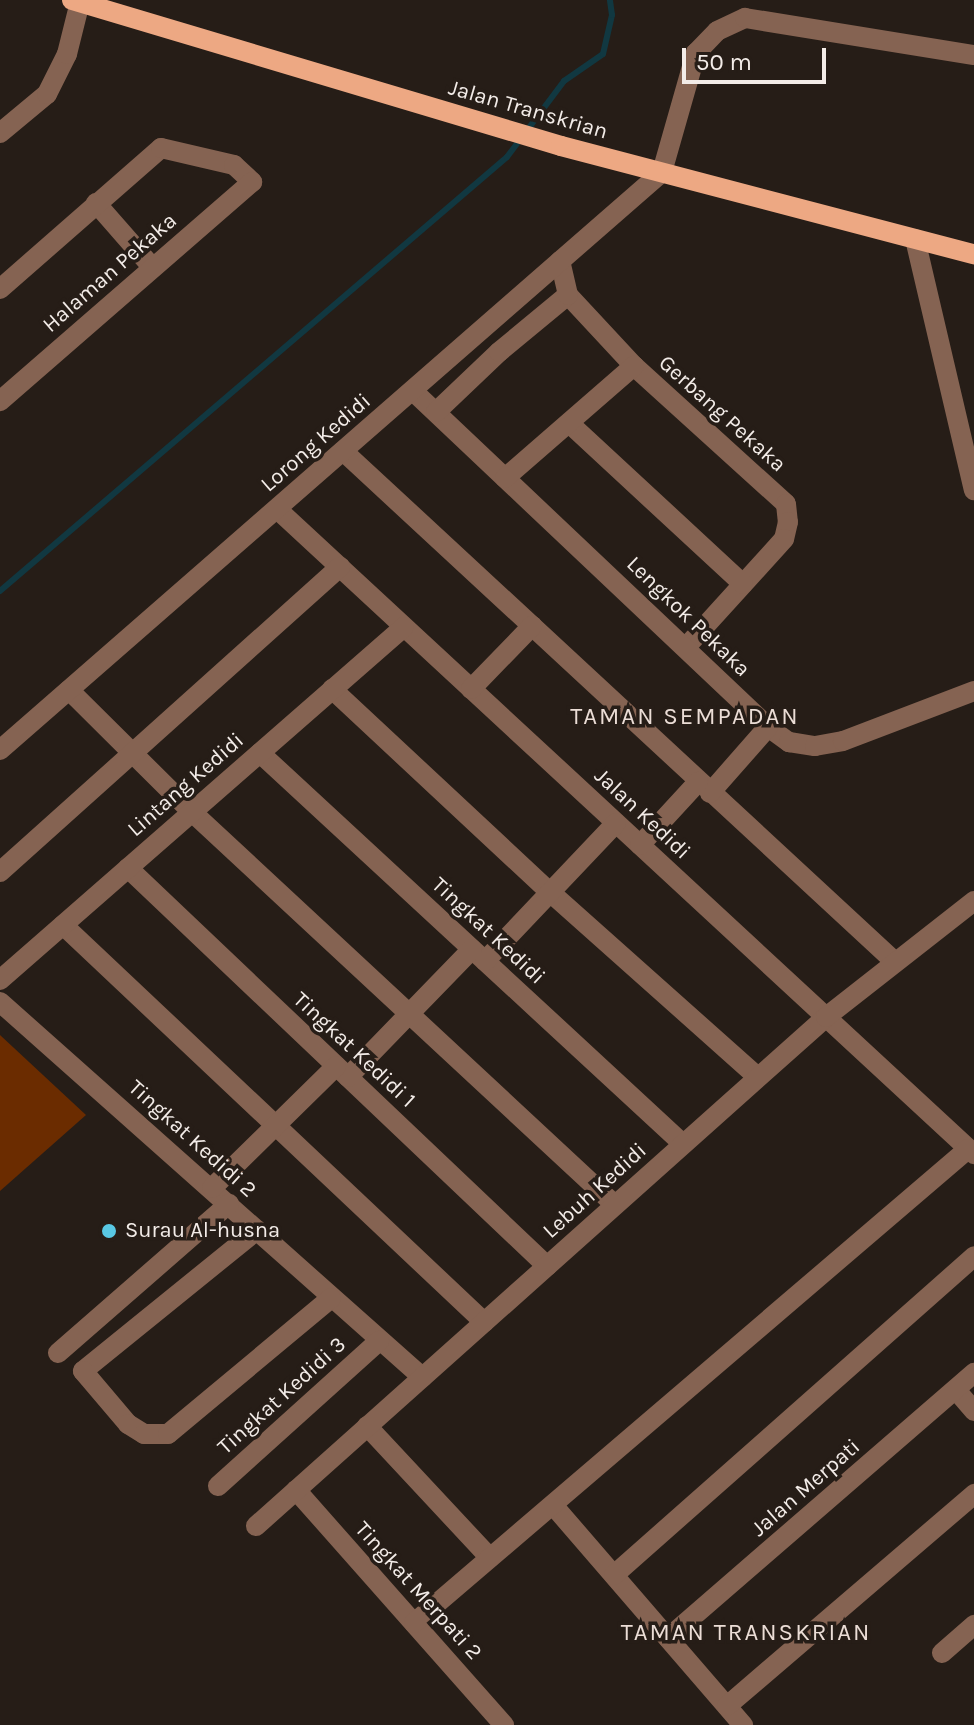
<!DOCTYPE html>
<style>
body{margin:0}
#map{position:relative;width:974px;height:1725px;overflow:hidden;background:#261d17;font-family:Karla,sans-serif}
div>[style]{position:absolute}
.green>*{inset:0;background:#6b2c00}
.stream>*{height:6px;margin:-3px;padding:0 3px;transform-origin:3px;border-radius:3px;background:#113841}
.minor>*{height:20px;margin:-10px;padding:0 10px;transform-origin:10px;border-radius:10px;background:#856352}
.major>*{height:20px;margin:-10px;padding:0 10px;transform-origin:10px;border-radius:10px;background:#eda883}
.dots>*{width:22px;height:22px;translate:-50% -50%;box-sizing:border-box;border:4px solid #261d17;border-radius:50%}
span{translate:-50% -50%;white-space:nowrap;text-align:center;line-height:1.15;-webkit-text-stroke:7px #261d17;paint-order:stroke}
.street-label{font-size:22px;color:#f3ece8}
.poi-label{font-size:22px;color:#f3ece8}
.left{translate:0 -50%;text-align:left}
.neighbourhood-label{font-size:24px;color:#ebddd6;letter-spacing:2px}
.scale{position:absolute;left:682px;top:48px;width:144px;height:36px;box-sizing:border-box;border:4px solid #f3ece8;border-top:0;padding-left:10px;font-size:24px;line-height:28px;white-space:nowrap;color:#f3ece8;-webkit-text-stroke:6px #261d17;paint-order:stroke}
</style>
<div id="map">
<div class="green">
<i style="clip-path:polygon(0 1035px,86px 1115px,0 1191px)"></i>
</div>
<div class="stream">
<i style="left:0;top:591px;width:667px;rotate:-40.56deg"></i>
<i style="left:507px;top:157px;width:95px;rotate:-53.1deg"></i>
<i style="left:564px;top:81px;width:47px;rotate:-34.7deg"></i>
<i style="left:603px;top:54px;width:40px;rotate:-77deg"></i>
<i style="left:612px;top:15px;width:15px;rotate:-98deg"></i>
</div>
<div class="minor">
<i style="left:0;top:133px;width:61px;rotate:-39.7deg"></i>
<i style="left:47px;top:94px;width:45px;rotate:-63.4deg"></i>
<i style="left:67px;top:54px;width:54px;rotate:-76deg"></i>
<i style="left:96px;top:203px;width:86px;rotate:48.8deg"></i>
<i style="left:915px;top:239px;width:258px;rotate:76.8deg"></i>
<i style="left:0;top:289px;width:214px;rotate:-41.2deg"></i>
<i style="left:161px;top:148px;width:75px;rotate:13.1deg"></i>
<i style="left:234px;top:165px;width:25px;rotate:43deg"></i>
<i style="left:252px;top:182px;width:334px;rotate:139deg"></i>
<i style="left:568px;top:295px;width:97px;rotate:47.1deg"></i>
<i style="left:634px;top:366px;width:205px;rotate:42.2deg"></i>
<i style="left:786px;top:504px;width:18px;rotate:84deg"></i>
<i style="left:788px;top:522px;width:17px;rotate:103deg"></i>
<i style="left:784px;top:539px;width:146px;rotate:132.2deg"></i>
<i style="left:413px;top:391px;width:489px;rotate:43.4deg"></i>
<i style="left:768px;top:727px;width:26px;rotate:36deg"></i>
<i style="left:789px;top:742px;width:26px;rotate:9deg"></i>
<i style="left:815px;top:746px;width:28px;rotate:-10deg"></i>
<i style="left:843px;top:741px;width:140px;rotate:-20.9deg"></i>
<i style="left:436px;top:412px;width:87px;rotate:-43.6deg"></i>
<i style="left:499px;top:352px;width:89px;rotate:-39.6deg"></i>
<i style="left:568px;top:295px;width:35px;rotate:-103deg"></i>
<i style="left:569px;top:423px;width:237px;rotate:42.8deg"></i>
<i style="left:343px;top:451px;width:751px;rotate:42.79deg"></i>
<i style="left:505px;top:478px;width:171px;rotate:-41deg"></i>
<i style="left:277px;top:509px;width:950px;rotate:42.78deg"></i>
<i style="left:332px;top:689px;width:298px;rotate:43deg"></i>
<i style="left:550px;top:892px;width:278px;rotate:41.7deg"></i>
<i style="left:471px;top:689px;width:88px;rotate:-45.9deg"></i>
<i style="left:69px;top:690px;width:173px;rotate:44.8deg"></i>
<i style="left:192px;top:812px;width:577px;rotate:42.89deg"></i>
<i style="left:0;top:750px;width:879px;rotate:-41.12deg"></i>
<i style="left:662px;top:172px;width:124px;rotate:-74.1deg"></i>
<i style="left:696px;top:53px;width:30px;rotate:-46deg"></i>
<i style="left:717px;top:31px;width:31px;rotate:-25deg"></i>
<i style="left:745px;top:18px;width:232px;rotate:9.2deg"></i>
<i style="left:260px;top:753px;width:576px;rotate:42.75deg"></i>
<i style="left:710px;top:793px;width:88px;rotate:-48.7deg"></i>
<i style="left:640px;top:845px;width:86px;rotate:-47.4deg"></i>
<i style="left:128px;top:868px;width:578px;rotate:43.53deg"></i>
<i style="left:0;top:872px;width:457px;rotate:-41.9deg"></i>
<i style="left:63px;top:925px;width:579px;rotate:43.32deg"></i>
<i style="left:485px;top:961px;width:190px;rotate:-46.5deg"></i>
<i style="left:0;top:980px;width:536px;rotate:-41.15deg"></i>
<i style="left:0;top:1002px;width:565px;rotate:41.63deg"></i>
<i style="left:348px;top:1077px;width:178px;rotate:-45.9deg"></i>
<i style="left:212px;top:1188px;width:174px;rotate:-44.5deg"></i>
<i style="left:257px;top:1230px;width:224px;rotate:141deg"></i>
<i style="left:83px;top:1371px;width:70px;rotate:49.7deg"></i>
<i style="left:128px;top:1424px;width:19px;rotate:32deg"></i>
<i style="left:144px;top:1434px;width:24px"></i>
<i style="left:168px;top:1434px;width:212px;rotate:-39.8deg"></i>
<i style="left:58px;top:1353px;width:227px;rotate:-41.1deg"></i>
<i style="left:956px;top:1390px;width:28px;rotate:49deg"></i>
<i style="left:367px;top:1426px;width:180px;rotate:47deg"></i>
<i style="left:218px;top:1486px;width:217px;rotate:-42deg"></i>
<i style="left:296px;top:1490px;width:314px;rotate:48.5deg"></i>
<i style="left:553px;top:1505px;width:291px;rotate:49.2deg"></i>
<i style="left:256px;top:1526px;width:764px;rotate:-41.76deg"></i>
<i style="left:826px;top:1017px;width:188px;rotate:-38.1deg"></i>
<i style="left:614px;top:1575px;width:481px;rotate:-41.5deg"></i>
<i style="left:414px;top:1623px;width:729px;rotate:-40.55deg"></i>
<i style="left:668px;top:1638px;width:405px;rotate:-40.9deg"></i>
<i style="left:942px;top:1653px;width:43px;rotate:-41.2deg"></i>
<i style="left:727px;top:1706px;width:326px;rotate:-40.6deg"></i>
</div>
<div class="major">
<i style="left:72px;top:0;width:510px;rotate:16.62deg"></i>
<i style="left:561px;top:146px;width:427px;rotate:14.7deg"></i>
</div>
<div class="dots">
<i style="left:109px;top:1231px;background:#59c8e4"></i>
</div>
<div class="street-label">
<span style="left:528px;top:110px;rotate:16deg">Jalan Transkrian</span>
<span style="left:110px;top:273px;rotate:-41deg">Halaman Pekaka</span>
<span style="left:722px;top:414px;rotate:42deg">Gerbang Pekaka</span>
<span style="left:316px;top:443px;rotate:-41deg">Lorong Kedidi</span>
<span style="left:688px;top:617px;rotate:44deg">Lengkok Pekaka</span>
<span style="left:186px;top:785px;rotate:-41deg">Lintang Kedidi</span>
<span style="left:642px;top:814px;rotate:43deg">Jalan Kedidi</span>
<span style="left:488px;top:931px;rotate:43deg">Tingkat Kedidi</span>
<span style="left:354px;top:1050px;rotate:43deg">Tingkat Kedidi 1</span>
<span style="left:192px;top:1139px;rotate:42deg">Tingkat Kedidi 2</span>
<span style="left:595px;top:1191px;rotate:-42deg">Lebuh Kedidi</span>
<span style="left:282px;top:1396px;rotate:-42deg">Tingkat Kedidi 3</span>
<span style="left:806px;top:1488px;rotate:-41deg">Jalan Merpati</span>
<span style="left:418px;top:1591px;rotate:48deg">Tingkat Merpati 2</span>
</div>
<div class="poi-label">
<span class="left" style="left:125px;top:1231px">Surau Al-husna</span>
</div>
<div class="neighbourhood-label">
<span style="left:685px;top:717px">TAMAN SEMPADAN</span>
<span style="left:746px;top:1633px">TAMAN TRANSKRIAN</span>
</div>
<div class="scale">50 m</div>
</div>
